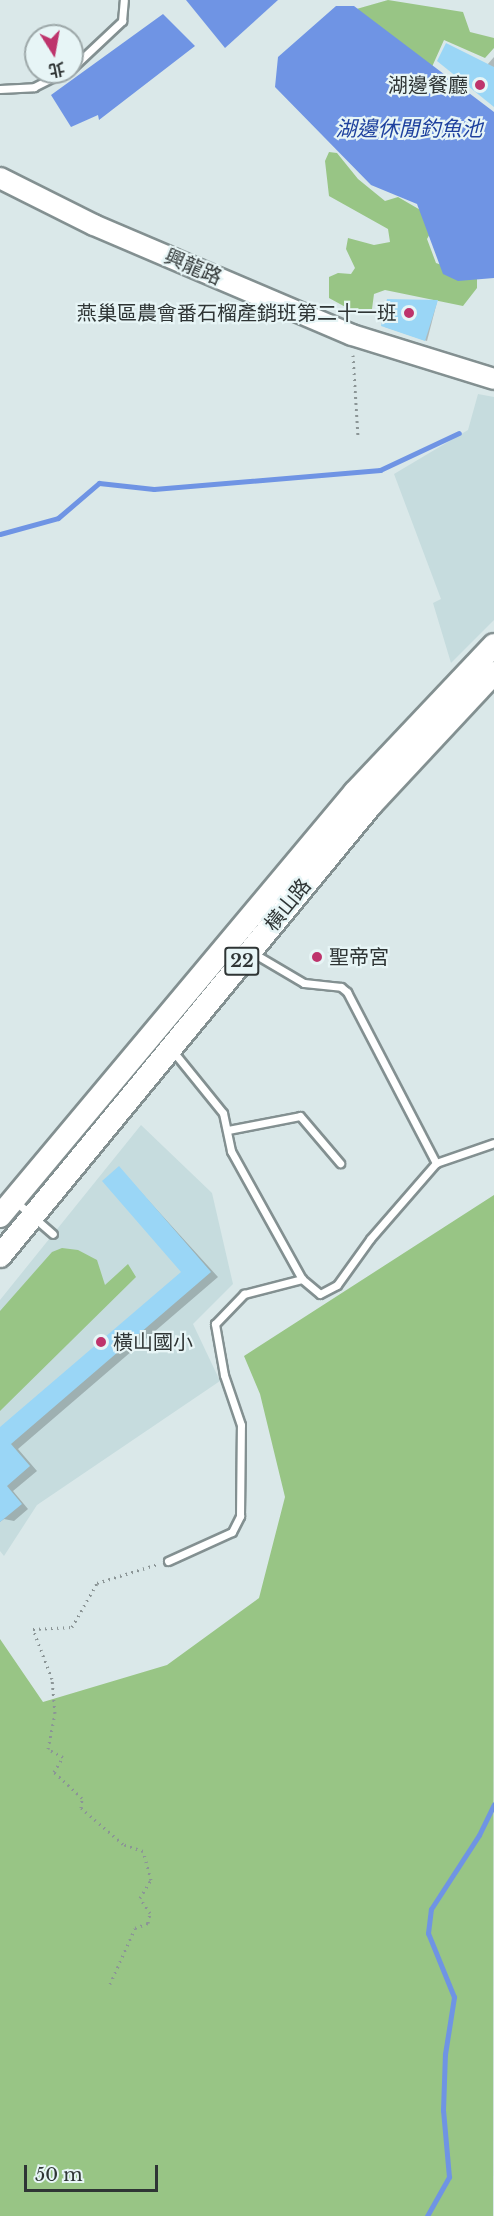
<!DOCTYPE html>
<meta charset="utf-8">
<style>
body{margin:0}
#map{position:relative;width:494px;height:2216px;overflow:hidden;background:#dae8e9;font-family:"Libre Baskerville","Noto Sans TC",serif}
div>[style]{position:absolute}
.built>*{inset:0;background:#c6dcde}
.green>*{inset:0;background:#98c585}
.water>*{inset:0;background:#6f94e4}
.shadow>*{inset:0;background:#0003}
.stream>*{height:5px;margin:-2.5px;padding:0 2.5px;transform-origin:2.5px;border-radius:2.5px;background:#6f94e4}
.building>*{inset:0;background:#9ad6f6}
.path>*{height:3px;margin-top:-1.5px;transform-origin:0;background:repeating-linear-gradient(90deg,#8b9596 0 1.5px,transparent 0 6px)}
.roads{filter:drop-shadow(2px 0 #839091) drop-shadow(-2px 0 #839091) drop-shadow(0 2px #839091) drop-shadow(0 -2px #839091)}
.lane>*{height:7px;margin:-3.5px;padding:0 3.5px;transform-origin:3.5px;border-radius:3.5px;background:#fff}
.secondary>*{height:20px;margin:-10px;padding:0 10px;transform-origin:10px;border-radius:10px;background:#fff}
.primary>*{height:22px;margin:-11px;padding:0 11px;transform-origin:11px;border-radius:11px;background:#fff}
.dots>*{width:16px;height:16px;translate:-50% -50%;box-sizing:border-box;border:3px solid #e7f5f6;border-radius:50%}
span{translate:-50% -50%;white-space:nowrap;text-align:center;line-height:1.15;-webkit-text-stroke:4.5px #e7f5f6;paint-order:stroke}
.shield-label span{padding:2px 4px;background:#e7f5f6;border:2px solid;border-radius:4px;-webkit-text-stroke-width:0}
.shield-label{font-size:18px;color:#2f3535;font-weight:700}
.poi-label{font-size:20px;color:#2f3535}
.right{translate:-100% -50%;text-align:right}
.left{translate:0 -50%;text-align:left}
.street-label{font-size:20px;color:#2f3535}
.water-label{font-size:21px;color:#1e419e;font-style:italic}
.north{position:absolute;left:24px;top:24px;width:60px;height:60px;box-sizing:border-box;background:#e7f5f6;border:2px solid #9da8a9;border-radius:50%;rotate:169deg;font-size:16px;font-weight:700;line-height:24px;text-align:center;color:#2f3535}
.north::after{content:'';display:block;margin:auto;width:21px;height:27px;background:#be346c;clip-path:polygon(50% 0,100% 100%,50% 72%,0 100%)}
.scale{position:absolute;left:24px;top:2165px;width:134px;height:27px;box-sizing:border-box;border:3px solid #2f3535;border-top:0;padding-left:8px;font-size:18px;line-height:21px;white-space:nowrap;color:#2f3535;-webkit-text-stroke:4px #e7f5f6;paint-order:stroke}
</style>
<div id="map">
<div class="built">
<i style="clip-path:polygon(478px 394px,494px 397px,494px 620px,451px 663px,433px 603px,441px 599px,394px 474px,468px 430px)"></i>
<i style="clip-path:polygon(141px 1125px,212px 1193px,233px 1284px,193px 1324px,220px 1381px,37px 1505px,4px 1556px,0 1551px,0 1300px)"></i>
</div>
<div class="green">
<i style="clip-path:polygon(388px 0,463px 12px,470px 32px,494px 38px,494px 48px,485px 58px,444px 40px,431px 69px,346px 12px)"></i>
<i style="clip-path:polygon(329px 152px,337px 153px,358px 179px,385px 201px,398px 197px,429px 215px,432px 230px,427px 239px,436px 263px,477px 277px,477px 288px,463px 306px,385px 290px,374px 294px,372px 309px,351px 310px,329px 298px,329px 277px,338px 273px,351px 274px,355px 268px,346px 249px,348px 238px,374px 245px,390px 242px,388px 229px,329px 196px,325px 161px)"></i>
<i style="clip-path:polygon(494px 1195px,493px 2216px,0 2216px,0 1639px,43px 1702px,167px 1665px,259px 1598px,285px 1497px,260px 1394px,244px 1356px)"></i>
<i style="clip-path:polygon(62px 1248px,78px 1250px,97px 1260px,105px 1285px,128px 1264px,136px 1277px,0 1411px,0 1311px,52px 1252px)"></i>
</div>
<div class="water">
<i style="clip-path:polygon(186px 0,278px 0,225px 48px)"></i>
<i style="clip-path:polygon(336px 6px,354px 6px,494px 112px,494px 278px,458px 281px,443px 274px,417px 204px,371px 185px,275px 87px,278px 57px)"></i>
<i style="clip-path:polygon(163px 14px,195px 46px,99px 120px,98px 115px,71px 127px,51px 95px)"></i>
</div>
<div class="shadow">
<i style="clip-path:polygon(494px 57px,494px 105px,487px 65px)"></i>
<i style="clip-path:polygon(437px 302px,427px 341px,385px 327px)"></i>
<i style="clip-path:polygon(119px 1168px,218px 1277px,18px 1449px,37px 1471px,13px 1491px,28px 1509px,14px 1521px,4px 1519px,0 1522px,0 1429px,183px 1272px)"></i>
</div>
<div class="stream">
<i style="left:0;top:534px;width:60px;rotate:-15.4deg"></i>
<i style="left:58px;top:518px;width:54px;rotate:-40.5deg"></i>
<i style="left:99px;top:483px;width:55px;rotate:6.2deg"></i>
<i style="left:154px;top:489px;width:227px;rotate:-4.8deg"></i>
<i style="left:380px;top:470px;width:87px;rotate:-25.1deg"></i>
<i style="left:427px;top:2216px;width:45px;rotate:-60.6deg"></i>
<i style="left:449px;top:2177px;width:67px;rotate:-95.1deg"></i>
<i style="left:443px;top:2110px;width:56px;rotate:-88deg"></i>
<i style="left:445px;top:2054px;width:58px;rotate:-81deg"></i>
<i style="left:454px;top:1997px;width:69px;rotate:-112.1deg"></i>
<i style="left:428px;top:1933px;width:24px;rotate:-83deg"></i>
<i style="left:431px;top:1909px;width:88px;rotate:-57deg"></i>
<i style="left:479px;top:1835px;width:34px;rotate:-64deg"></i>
</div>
<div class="building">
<i style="clip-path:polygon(446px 43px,494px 67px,494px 107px,437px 61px)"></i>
<i style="clip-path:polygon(387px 299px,438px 300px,425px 341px,381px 326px)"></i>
<i style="clip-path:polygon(119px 1166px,211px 1272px,11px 1444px,30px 1466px,7px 1486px,22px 1504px,0 1522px,0 1427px,181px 1272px,102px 1181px)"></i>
</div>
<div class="path">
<i style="left:353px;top:355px;width:81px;rotate:86.5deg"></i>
<i style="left:110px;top:1984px;width:61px;rotate:-65.9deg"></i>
<i style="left:135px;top:1928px;width:14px;rotate:-21deg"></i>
<i style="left:148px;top:1923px;width:10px;rotate:-79deg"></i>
<i style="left:150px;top:1913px;width:18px;rotate:-124deg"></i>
<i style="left:140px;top:1898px;width:21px;rotate:-59deg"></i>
<i style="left:151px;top:1880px;width:30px;rotate:-105deg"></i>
<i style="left:143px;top:1851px;width:21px;rotate:-161deg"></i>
<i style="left:123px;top:1844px;width:55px;rotate:-139.4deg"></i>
<i style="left:81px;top:1808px;width:10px;rotate:-84deg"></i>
<i style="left:82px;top:1798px;width:38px;rotate:-137deg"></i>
<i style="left:54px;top:1772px;width:17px;rotate:-59deg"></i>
<i style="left:63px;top:1757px;width:17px;rotate:-152deg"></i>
<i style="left:48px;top:1749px;width:37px;rotate:-79deg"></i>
<i style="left:55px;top:1713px;width:34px;rotate:-95deg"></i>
<i style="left:52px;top:1679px;width:53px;rotate:-110.8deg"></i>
<i style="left:33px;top:1629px;width:39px;rotate:-3deg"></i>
<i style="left:72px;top:1627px;width:51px;rotate:-60.4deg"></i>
<i style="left:97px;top:1583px;width:64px;rotate:-17.3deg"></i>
</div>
<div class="roads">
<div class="lane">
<i style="left:72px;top:68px;width:69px;rotate:-43.2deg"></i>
<i style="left:122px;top:21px;width:21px;rotate:-85deg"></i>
<i style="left:0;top:89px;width:34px;rotate:-3deg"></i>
<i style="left:34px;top:87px;width:34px;rotate:-27deg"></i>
<i style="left:253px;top:953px;width:59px;rotate:30.5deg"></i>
<i style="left:304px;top:983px;width:37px;rotate:6deg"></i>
<i style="left:341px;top:987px;width:8px;rotate:40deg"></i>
<i style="left:347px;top:992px;width:193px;rotate:62.5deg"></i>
<i style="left:172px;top:1050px;width:81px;rotate:51deg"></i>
<i style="left:223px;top:1113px;width:39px;rotate:78deg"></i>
<i style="left:231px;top:1151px;width:146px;rotate:61deg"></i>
<i style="left:302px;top:1279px;width:23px;rotate:40deg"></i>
<i style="left:320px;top:1294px;width:19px;rotate:-28deg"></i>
<i style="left:337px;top:1285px;width:57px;rotate:-54.3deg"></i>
<i style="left:370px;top:1239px;width:101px;rotate:-49deg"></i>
<i style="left:436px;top:1163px;width:61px;rotate:-19deg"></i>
<i style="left:228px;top:1130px;width:73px;rotate:-11deg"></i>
<i style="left:300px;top:1116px;width:62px;rotate:49.6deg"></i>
<i style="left:15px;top:1201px;width:50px;rotate:41deg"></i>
<i style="left:168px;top:1561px;width:70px;rotate:-24.4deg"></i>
<i style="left:232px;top:1532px;width:18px;rotate:-63deg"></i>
<i style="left:240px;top:1516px;width:91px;rotate:-89.4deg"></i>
<i style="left:241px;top:1425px;width:53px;rotate:-108.8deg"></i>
<i style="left:224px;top:1375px;width:52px;rotate:-100deg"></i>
<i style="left:215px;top:1324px;width:42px;rotate:-46deg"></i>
<i style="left:244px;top:1294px;width:60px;rotate:-14.5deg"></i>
</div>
<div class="secondary">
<i style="left:0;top:178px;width:105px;rotate:26.6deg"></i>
<i style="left:94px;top:225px;width:280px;rotate:23.1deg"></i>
<i style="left:352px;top:335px;width:149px;rotate:17.2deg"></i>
</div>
<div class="primary">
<i style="left:0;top:1216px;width:553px;rotate:-50.06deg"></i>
<i style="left:355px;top:792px;width:202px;rotate:-46.6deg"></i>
<i style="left:0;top:1256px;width:583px;rotate:-50.57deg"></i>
<i style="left:370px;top:806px;width:182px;rotate:-47deg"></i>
</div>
</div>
<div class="dots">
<i style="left:480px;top:85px;background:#be346c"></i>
<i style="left:409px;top:313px;background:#be346c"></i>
<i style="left:317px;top:957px;background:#be346c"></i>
<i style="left:101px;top:1342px;background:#be346c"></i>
</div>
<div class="shield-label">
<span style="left:242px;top:961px">22</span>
</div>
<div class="poi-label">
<span class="right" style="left:468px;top:85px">湖邊餐廳</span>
<span class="right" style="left:397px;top:313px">燕巢區農會番石榴產銷班第二十一班</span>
<span class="left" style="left:329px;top:957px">聖帝宮</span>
<span class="left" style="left:113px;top:1342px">橫山國小</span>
</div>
<div class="street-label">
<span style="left:193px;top:267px;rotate:23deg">興龍路</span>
<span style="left:288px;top:905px;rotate:-51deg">橫山路</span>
</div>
<div class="water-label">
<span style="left:409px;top:129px">湖邊休閒釣魚池</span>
</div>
<div class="north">北</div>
<div class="scale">50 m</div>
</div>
